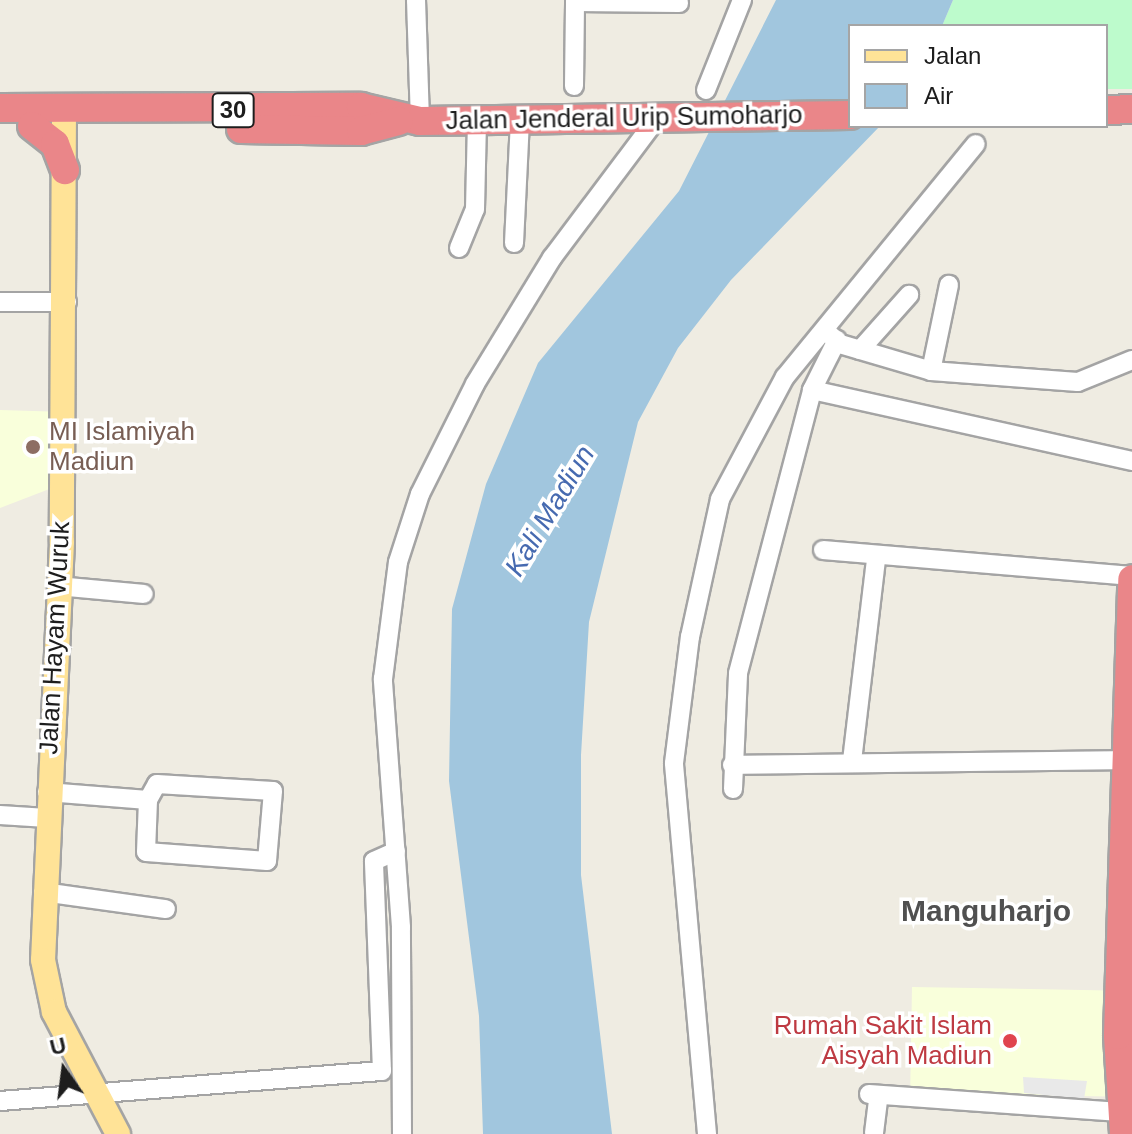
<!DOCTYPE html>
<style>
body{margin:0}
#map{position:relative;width:1132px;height:1134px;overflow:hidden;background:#efece2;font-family:Arial,sans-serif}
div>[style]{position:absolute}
.education>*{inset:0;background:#f9ffdb;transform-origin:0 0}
.park>*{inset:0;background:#bdfbcc}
.parking>*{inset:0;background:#e9e9e9}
.water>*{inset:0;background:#a1c6de}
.roads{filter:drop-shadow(2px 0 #a4a4a4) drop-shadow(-2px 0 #a4a4a4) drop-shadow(0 2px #a4a4a4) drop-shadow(0 -2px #a4a4a4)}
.minor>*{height:18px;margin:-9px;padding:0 9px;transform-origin:9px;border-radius:9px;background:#fff}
.major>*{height:24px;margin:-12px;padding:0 12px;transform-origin:12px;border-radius:12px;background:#ffe397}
.highway>*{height:28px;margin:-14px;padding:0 14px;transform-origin:14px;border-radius:14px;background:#ea8689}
.dots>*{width:22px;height:22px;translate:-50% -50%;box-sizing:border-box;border:4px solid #fff;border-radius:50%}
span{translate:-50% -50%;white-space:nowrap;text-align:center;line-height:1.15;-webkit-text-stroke:7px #fff;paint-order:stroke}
.shield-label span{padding:2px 6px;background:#fff;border:2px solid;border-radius:6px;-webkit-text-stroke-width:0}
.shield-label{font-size:24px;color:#1d1d1d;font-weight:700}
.street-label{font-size:26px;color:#1d1d1d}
.education-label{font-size:26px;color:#785e54}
.left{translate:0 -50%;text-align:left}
.health-label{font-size:26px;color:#be3a42}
.right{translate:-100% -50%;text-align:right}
.water-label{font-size:28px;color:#466ab0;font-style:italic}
.quarter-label{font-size:30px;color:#505050;font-weight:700}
.legend{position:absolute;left:848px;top:24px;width:260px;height:104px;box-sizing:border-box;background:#fff;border:2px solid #a5a5a5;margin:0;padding:10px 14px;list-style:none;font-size:24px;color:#1d1d1d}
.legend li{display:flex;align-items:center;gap:16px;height:40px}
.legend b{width:40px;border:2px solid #a5a5a5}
.north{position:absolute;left:24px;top:1030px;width:80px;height:80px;-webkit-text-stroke:6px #fff;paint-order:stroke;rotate:346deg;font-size:22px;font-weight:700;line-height:32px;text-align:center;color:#1d1d1d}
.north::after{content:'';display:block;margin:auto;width:28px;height:36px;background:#1d1d1d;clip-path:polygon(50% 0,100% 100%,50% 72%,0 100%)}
</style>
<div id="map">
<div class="education">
<i style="clip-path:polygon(0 410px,67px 412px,65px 483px,0 508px)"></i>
<i style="left:912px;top:987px;width:197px;height:106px;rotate:1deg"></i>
</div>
<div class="park">
<i style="clip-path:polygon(953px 0,1132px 0,1132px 89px,1106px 89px,1106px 26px,942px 26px)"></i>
</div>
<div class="parking">
<i style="clip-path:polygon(1023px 1077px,1087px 1081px,1084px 1099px,1024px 1093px)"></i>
</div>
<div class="water">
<i style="clip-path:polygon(776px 0,953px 0,942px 26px,850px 26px,850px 126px,880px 126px,731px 280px,678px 348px,638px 422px,589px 622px,581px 755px,581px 875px,612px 1134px,483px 1134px,479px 1016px,449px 781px,452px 609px,486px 484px,538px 363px,679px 191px)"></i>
</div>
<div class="roads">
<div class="minor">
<i style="left:416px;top:0;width:121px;rotate:88.1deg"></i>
<i style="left:575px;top:2px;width:104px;rotate:0.6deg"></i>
<i style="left:574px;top:86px;width:86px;rotate:-89.3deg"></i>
<i style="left:706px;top:90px;width:97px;rotate:-68.2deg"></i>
<i style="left:514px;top:243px;width:122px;rotate:-87.2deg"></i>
<i style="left:459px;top:248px;width:42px;rotate:-67.7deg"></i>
<i style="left:475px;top:209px;width:88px;rotate:-88.7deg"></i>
<i style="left:0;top:302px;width:67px"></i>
<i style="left:828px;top:333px;width:16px;rotate:43deg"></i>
<i style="left:840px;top:344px;width:95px;rotate:16.5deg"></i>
<i style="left:931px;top:371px;width:147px;rotate:4.3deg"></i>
<i style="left:1078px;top:382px;width:58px;rotate:-22.2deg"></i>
<i style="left:860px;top:350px;width:74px;rotate:-48.3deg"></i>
<i style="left:931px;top:371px;width:88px;rotate:-78.2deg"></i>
<i style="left:812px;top:390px;width:328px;rotate:12.5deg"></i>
<i style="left:823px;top:550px;width:310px;rotate:4.8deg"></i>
<i style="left:58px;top:586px;width:86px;rotate:5.3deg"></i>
<i style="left:852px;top:761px;width:203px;rotate:-83.2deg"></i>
<i style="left:732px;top:765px;width:392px;rotate:-0.7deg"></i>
<i style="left:157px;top:784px;width:116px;rotate:3.5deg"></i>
<i style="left:273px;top:791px;width:70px;rotate:94.9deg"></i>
<i style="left:267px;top:861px;width:121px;rotate:-175.7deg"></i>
<i style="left:146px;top:852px;width:52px;rotate:-87.8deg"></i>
<i style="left:148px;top:800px;width:18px;rotate:-61deg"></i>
<i style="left:733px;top:789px;width:116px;rotate:-87.5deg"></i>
<i style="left:738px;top:673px;width:293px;rotate:-75.3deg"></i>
<i style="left:812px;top:390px;width:56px;rotate:-63.4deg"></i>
<i style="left:47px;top:792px;width:101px;rotate:4.5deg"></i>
<i style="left:0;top:815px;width:47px;rotate:3.7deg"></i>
<i style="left:43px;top:892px;width:124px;rotate:7.9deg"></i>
<i style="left:869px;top:1094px;width:255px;rotate:4.1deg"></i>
<i style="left:0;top:1101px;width:383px;rotate:-4.5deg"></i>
<i style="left:382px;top:1071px;width:210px;rotate:-92.2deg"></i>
<i style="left:374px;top:861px;width:24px;rotate:-24deg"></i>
<i style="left:874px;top:1133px;width:38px;rotate:-83deg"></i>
<i style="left:402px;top:1134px;width:207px;rotate:-90.3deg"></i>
<i style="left:401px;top:927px;width:249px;rotate:-94.2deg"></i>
<i style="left:383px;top:679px;width:118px;rotate:-82.7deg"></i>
<i style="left:398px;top:562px;width:71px;rotate:-72.1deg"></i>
<i style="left:420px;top:494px;width:123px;rotate:-63.4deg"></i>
<i style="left:475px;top:384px;width:148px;rotate:-58.6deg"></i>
<i style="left:552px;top:258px;width:170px;rotate:-53.1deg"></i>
<i style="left:707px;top:1134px;width:372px;rotate:-95.1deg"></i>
<i style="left:674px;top:763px;width:127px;rotate:-82.8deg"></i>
<i style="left:690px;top:637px;width:141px;rotate:-77.7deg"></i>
<i style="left:720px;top:499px;width:138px;rotate:-62deg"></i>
<i style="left:785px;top:377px;width:301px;rotate:-50.7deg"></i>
</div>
<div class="major">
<i style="left:64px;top:107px;width:435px;rotate:90.3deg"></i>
<i style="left:62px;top:542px;width:418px;rotate:92.6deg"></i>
<i style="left:43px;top:960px;width:53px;rotate:78.1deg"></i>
<i style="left:54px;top:1012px;width:138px;rotate:62.3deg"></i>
</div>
<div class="highway">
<i style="left:0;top:108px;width:361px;rotate:-0.2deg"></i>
<i style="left:361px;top:107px;width:61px;rotate:13.3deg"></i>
<i style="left:420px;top:121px;width:430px;rotate:-0.8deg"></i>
<i style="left:1106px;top:110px;width:26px;rotate:-2deg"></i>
<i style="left:32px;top:126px;width:29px;rotate:38deg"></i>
<i style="left:55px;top:144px;width:28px;rotate:69deg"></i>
<i style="left:241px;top:129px;width:120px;rotate:1deg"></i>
<i style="left:361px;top:131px;width:39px;rotate:-15deg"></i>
<i style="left:1124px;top:1134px;width:99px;rotate:-93.5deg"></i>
<i style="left:1118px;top:1035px;width:456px;rotate:-88.2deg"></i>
</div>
</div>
<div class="dots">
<i style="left:33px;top:447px;background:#8d6e63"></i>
<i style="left:1010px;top:1041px;background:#e0444e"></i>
</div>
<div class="shield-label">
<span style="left:233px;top:110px">30</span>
</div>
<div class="street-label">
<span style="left:624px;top:118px;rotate:-1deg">Jalan Jenderal Urip Sumoharjo</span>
<span style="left:55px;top:638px;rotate:-87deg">Jalan Hayam Wuruk</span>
</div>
<div class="education-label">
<span class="left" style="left:49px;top:447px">MI Islamiyah<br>Madiun</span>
</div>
<div class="health-label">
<span class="right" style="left:992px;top:1041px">Rumah Sakit Islam<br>Aisyah Madiun</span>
</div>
<div class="water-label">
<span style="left:550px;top:511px;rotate:-59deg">Kali Madiun</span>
</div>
<div class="quarter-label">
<span style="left:986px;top:911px">Manguharjo</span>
</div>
<ul class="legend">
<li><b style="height:10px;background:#ffe397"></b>Jalan</li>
<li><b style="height:22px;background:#a1c6de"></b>Air</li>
</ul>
<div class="north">U</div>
</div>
